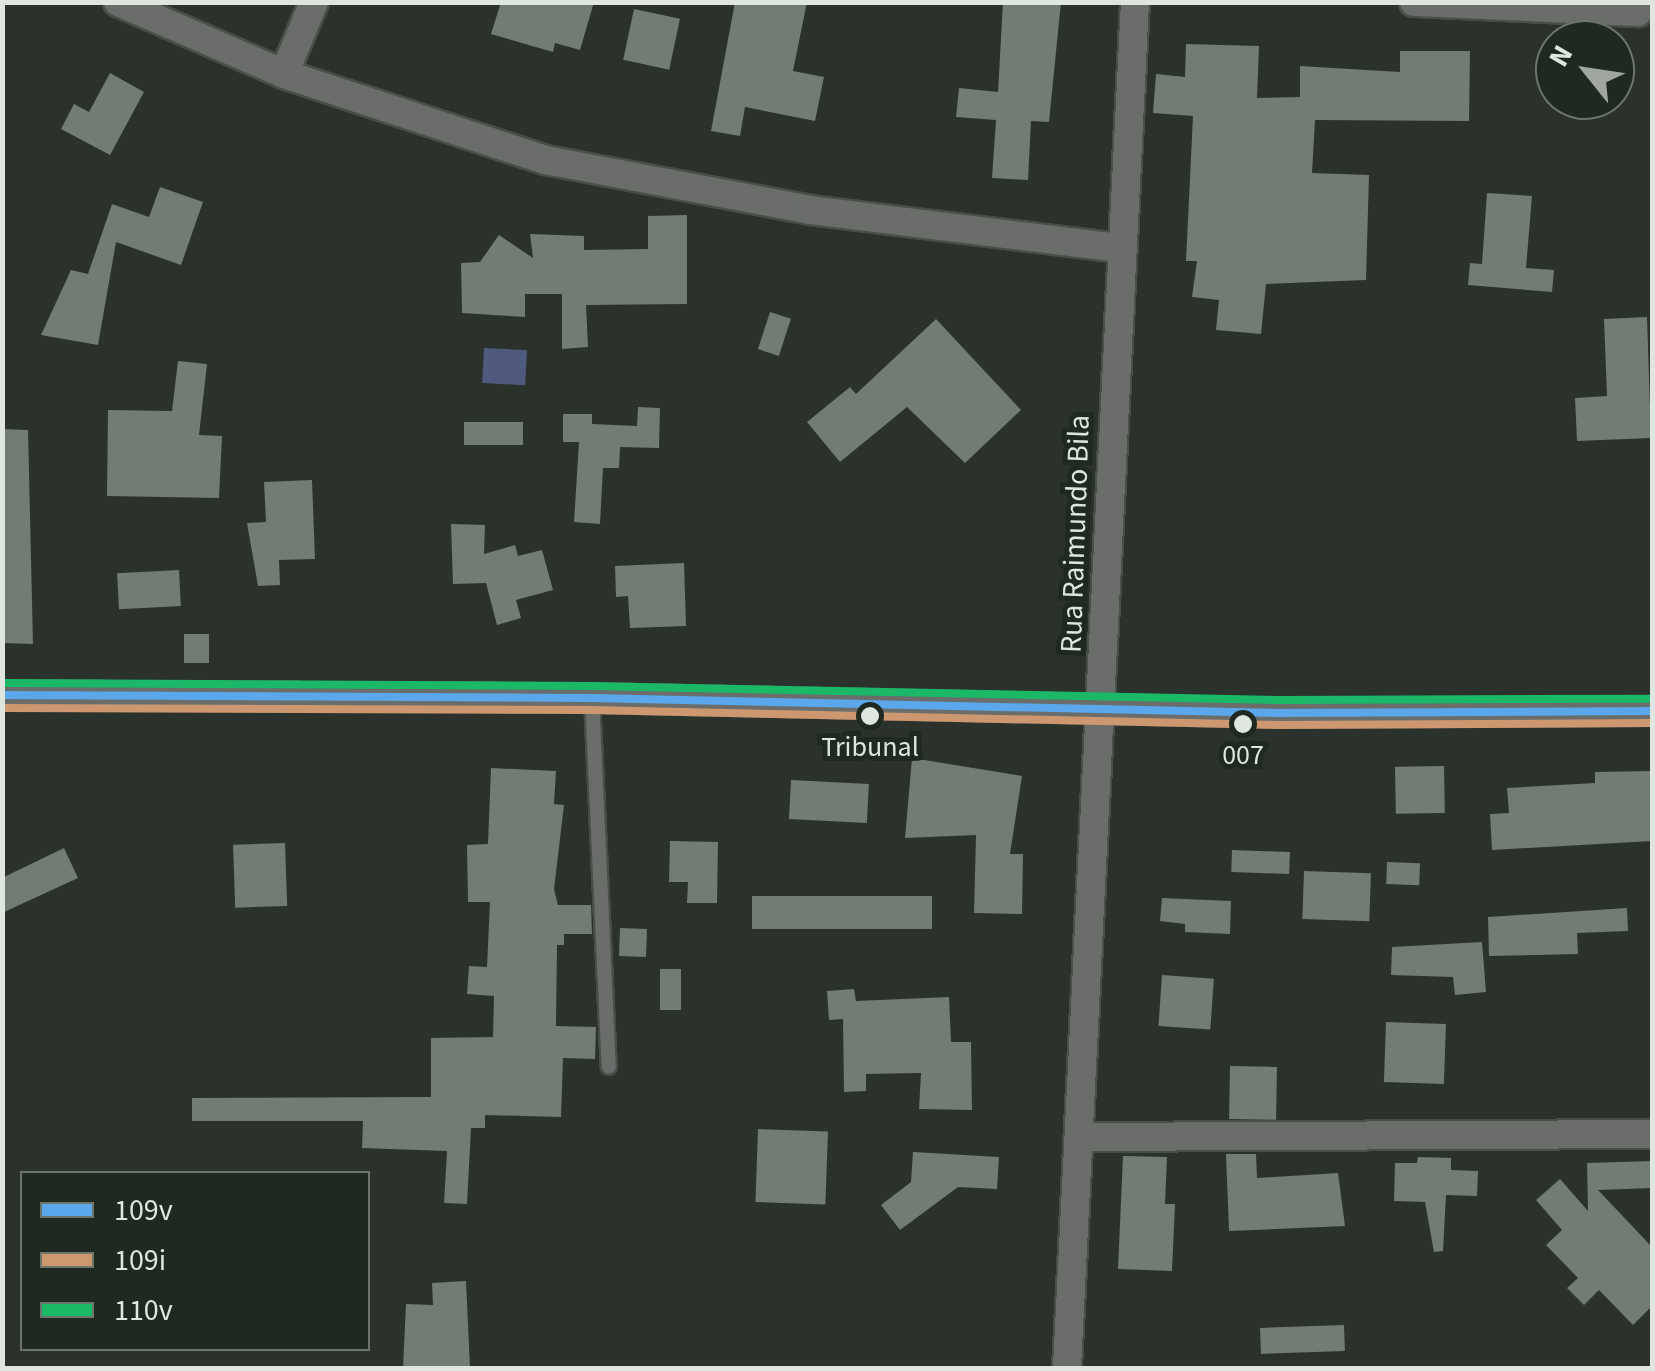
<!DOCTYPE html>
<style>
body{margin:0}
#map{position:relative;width:1655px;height:1371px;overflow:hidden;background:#2b312b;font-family:"Source Sans 3",sans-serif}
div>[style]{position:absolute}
.water>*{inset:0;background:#4e5a7e;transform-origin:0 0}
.building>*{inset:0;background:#727c72;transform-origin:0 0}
.roads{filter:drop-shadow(2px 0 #494e49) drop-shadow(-2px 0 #494e49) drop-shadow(0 2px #494e49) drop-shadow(0 -2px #494e49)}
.service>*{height:14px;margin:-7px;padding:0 7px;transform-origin:7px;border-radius:7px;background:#6a6d6a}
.minor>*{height:28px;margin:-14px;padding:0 14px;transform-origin:14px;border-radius:14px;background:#6a6d6a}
.bus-1>*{height:8px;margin:-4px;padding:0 4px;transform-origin:4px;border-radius:4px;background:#5aa8eb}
.bus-2>*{height:8px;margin:-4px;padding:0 4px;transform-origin:4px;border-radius:4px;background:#cd976f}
.bus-3>*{height:8px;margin:-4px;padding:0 4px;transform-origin:4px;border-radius:4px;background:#1ab867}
.dots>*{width:28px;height:28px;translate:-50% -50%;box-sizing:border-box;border:5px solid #1f291f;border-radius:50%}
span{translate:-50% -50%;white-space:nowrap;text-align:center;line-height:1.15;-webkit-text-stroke:10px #1f291f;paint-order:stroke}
.bus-label{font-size:28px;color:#dfe5df}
.street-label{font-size:30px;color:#dfe5df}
.frame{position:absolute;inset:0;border:5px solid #dfe5df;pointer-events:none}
.legend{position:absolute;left:20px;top:1171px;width:350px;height:180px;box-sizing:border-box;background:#1f291f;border:2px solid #6c746c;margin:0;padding:12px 18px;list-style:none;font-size:30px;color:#dfe5df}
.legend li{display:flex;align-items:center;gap:20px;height:50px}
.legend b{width:50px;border:2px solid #6c746c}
.north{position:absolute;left:1535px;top:20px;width:100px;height:100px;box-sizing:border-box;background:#1f291f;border:2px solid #6c746c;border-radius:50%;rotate:300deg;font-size:28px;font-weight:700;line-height:40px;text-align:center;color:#dfe5df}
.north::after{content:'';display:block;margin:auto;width:35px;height:45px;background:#a0a6a0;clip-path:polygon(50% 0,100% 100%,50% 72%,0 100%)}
</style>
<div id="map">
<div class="water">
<i style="left:484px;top:348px;width:43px;height:35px;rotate:3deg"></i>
</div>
<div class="building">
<i style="clip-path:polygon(501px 2px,594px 2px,580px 50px,555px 43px,553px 52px,491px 34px)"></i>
<i style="clip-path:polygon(735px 2px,807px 2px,793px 71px,824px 77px,815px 121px,745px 107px,740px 136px,711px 131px)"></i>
<i style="clip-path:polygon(1003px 2px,1061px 2px,1049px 122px,1031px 121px,1028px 180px,992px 178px,996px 120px,956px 117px,959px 88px,998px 92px)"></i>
<i style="left:634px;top:9px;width:47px;height:52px;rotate:12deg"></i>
<i style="clip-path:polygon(1186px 44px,1259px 46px,1257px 98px,1300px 97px,1300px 66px,1400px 72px,1400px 51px,1470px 51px,1469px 121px,1315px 120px,1312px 173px,1369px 175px,1366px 280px,1266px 284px,1261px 334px,1216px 330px,1219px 300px,1192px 297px,1197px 261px,1186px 261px,1193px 116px,1153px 113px,1156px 74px,1185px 77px)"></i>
<i style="clip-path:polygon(110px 73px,144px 92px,110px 155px,61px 129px,74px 104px,89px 112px)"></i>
<i style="clip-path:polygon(160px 187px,203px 202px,181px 265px,116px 242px,98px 345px,41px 335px,71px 270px,88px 274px,112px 204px,149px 217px)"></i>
<i style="clip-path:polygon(1487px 193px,1532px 196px,1526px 268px,1554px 270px,1552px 292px,1468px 285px,1470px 263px,1482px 264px)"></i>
<i style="clip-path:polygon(687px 215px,687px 304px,586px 305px,588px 347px,562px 349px,562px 294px,525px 294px,525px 317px,462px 313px,461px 263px,480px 262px,499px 235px,533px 258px,530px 234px,584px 236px,584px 250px,648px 249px,648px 216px)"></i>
<i style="left:770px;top:312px;width:22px;height:39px;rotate:18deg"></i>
<i style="clip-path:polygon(1647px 317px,1651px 438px,1577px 441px,1575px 398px,1607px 396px,1604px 319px)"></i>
<i style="clip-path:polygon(936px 319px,1021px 410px,965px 463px,907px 407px,840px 462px,807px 422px,850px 387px,856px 394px)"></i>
<i style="clip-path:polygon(178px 361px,207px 364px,199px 435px,222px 436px,219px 498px,107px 496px,108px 410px,172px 411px)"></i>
<i style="clip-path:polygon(638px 407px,660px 408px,659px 448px,620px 447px,619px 468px,603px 468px,600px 524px,574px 522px,579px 442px,563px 442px,563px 414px,592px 414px,592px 424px,637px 426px)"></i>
<i style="left:464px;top:422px;width:59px;height:23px"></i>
<i style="clip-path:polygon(2px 429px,28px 430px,33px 644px,2px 643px)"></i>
<i style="clip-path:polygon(312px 480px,315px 559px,279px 560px,280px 585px,258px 586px,247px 523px,266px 522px,264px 482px)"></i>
<i style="clip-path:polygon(451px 524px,485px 525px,484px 554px,515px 545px,518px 556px,542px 550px,553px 590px,516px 600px,521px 618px,497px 625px,486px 583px,453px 584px)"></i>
<i style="clip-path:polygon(684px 563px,686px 626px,630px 628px,628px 596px,616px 597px,615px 566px)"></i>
<i style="left:179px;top:570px;width:36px;height:62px;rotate:87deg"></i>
<i style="left:184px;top:634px;width:25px;height:29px"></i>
<i style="clip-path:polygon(912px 758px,1022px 776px,1010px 854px,1023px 854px,1022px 914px,974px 913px,976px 835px,905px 838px)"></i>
<i style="left:1444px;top:766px;width:47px;height:49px;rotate:89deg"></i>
<i style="clip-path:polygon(491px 768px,556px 771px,554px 804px,564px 805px,554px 889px,558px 905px,591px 905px,592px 934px,564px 934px,564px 945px,557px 945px,556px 1026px,596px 1027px,595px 1059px,563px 1058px,561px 1117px,485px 1115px,485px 1128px,471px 1128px,467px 1204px,444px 1203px,447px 1151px,362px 1148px,363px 1121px,192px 1121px,192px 1098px,431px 1097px,431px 1038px,493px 1037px,494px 996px,467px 994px,469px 966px,487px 967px,490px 902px,468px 902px,467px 845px,488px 844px)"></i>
<i style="clip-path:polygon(1652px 771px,1652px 841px,1492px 850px,1490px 814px,1509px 813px,1507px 788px,1595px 783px,1595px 772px)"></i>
<i style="left:791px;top:780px;width:78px;height:39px;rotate:3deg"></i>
<i style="clip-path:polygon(670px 841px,718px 842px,717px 903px,687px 903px,688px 882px,669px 882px)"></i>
<i style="left:285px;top:843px;width:63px;height:52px;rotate:88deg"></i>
<i style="clip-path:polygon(64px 848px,78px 878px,2px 913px,2px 878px)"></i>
<i style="left:1232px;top:850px;width:58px;height:22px;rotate:2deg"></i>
<i style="left:1387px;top:862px;width:33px;height:22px;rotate:2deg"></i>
<i style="left:1304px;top:871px;width:67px;height:48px;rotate:2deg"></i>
<i style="left:932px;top:896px;width:33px;height:180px;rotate:90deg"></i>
<i style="clip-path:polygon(1162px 898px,1231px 901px,1230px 934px,1185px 932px,1185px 924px,1160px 921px)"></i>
<i style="clip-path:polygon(1627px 908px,1628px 931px,1577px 933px,1578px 954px,1489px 956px,1488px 917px)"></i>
<i style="left:620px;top:928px;width:27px;height:28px;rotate:2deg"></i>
<i style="clip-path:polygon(1482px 942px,1486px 992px,1455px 995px,1453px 977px,1391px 975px,1392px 947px)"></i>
<i style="left:660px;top:969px;width:21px;height:41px"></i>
<i style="left:1162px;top:975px;width:52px;height:51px;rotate:4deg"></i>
<i style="clip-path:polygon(854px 989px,856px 1001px,949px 997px,951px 1042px,971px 1042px,972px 1110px,919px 1109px,921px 1073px,866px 1074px,866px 1091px,844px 1092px,843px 1019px,829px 1020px,827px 991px)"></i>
<i style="left:1386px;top:1022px;width:60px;height:60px;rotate:2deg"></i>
<i style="left:1230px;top:1066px;width:47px;height:53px;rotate:1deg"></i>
<i style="left:758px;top:1129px;width:70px;height:73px;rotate:2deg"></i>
<i style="clip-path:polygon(913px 1152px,999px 1157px,997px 1189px,958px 1187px,900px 1230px,881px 1205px,911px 1182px)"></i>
<i style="clip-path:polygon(1226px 1154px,1256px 1154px,1257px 1178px,1338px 1173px,1345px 1226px,1229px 1231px)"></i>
<i style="clip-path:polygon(1123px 1156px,1167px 1157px,1165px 1204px,1175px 1204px,1172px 1271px,1118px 1269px)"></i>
<i style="clip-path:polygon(1418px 1157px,1451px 1158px,1451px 1170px,1478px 1171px,1477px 1196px,1446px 1195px,1443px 1251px,1434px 1252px,1425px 1202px,1394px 1201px,1395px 1163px,1417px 1163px)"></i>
<i style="clip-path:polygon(1652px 1161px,1652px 1188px,1598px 1190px,1652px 1247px,1652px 1306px,1633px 1325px,1599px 1290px,1584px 1305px,1567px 1288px,1578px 1278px,1546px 1245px,1562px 1230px,1536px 1200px,1560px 1179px,1588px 1211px,1587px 1163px)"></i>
<i style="clip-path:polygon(466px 1281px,470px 1368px,403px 1368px,406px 1304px,433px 1305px,432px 1283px)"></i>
<i style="left:1344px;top:1325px;width:26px;height:84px;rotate:88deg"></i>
</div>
<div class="roads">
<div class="service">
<i style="left:592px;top:698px;width:369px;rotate:87.4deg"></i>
</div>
<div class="minor">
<i style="left:118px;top:2px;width:181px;rotate:23.4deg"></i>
<i style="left:284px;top:74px;width:276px;rotate:18.2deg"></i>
<i style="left:546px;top:160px;width:269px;rotate:10.7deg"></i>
<i style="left:810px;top:210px;width:313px;rotate:7deg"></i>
<i style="left:1414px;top:2px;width:224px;rotate:2.6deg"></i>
<i style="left:284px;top:74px;width:78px;rotate:-67.4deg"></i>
<i style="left:2px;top:695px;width:590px;rotate:0.29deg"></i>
<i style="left:592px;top:698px;width:686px;rotate:1.25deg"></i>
<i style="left:1278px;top:713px;width:374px;rotate:-0.3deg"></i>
<i style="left:1082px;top:1137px;width:570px;rotate:-0.3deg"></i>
<i style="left:1067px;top:1368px;width:1368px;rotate:-87.15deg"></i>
</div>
</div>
<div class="bus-1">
<i style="left:2px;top:695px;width:590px;rotate:0.29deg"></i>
<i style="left:592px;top:698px;width:686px;rotate:1.25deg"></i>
<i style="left:1278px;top:713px;width:374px;rotate:-0.3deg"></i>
</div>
<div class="bus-2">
<i style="left:2px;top:708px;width:590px;rotate:0.19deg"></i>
<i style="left:592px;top:710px;width:686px;rotate:1.25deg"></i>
<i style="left:1278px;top:725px;width:374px;rotate:-0.3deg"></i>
</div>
<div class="bus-3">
<i style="left:2px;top:683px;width:590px;rotate:0.29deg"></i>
<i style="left:592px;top:686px;width:686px;rotate:1.17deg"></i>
<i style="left:1278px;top:700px;width:374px;rotate:-0.2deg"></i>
</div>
<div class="dots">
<i style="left:870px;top:716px;background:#dfe5df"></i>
<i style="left:1243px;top:724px;background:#dfe5df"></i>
</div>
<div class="bus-label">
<span style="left:870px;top:747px">Tribunal</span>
<span style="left:1243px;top:755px">007</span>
</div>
<div class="street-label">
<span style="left:1076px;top:534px;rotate:-88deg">Rua Raimundo Bila</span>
</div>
<div class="frame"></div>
<ul class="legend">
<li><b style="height:12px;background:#5aa8eb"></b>109v</li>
<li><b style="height:12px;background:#cd976f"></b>109i</li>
<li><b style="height:12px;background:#1ab867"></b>110v</li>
</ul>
<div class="north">N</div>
</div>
